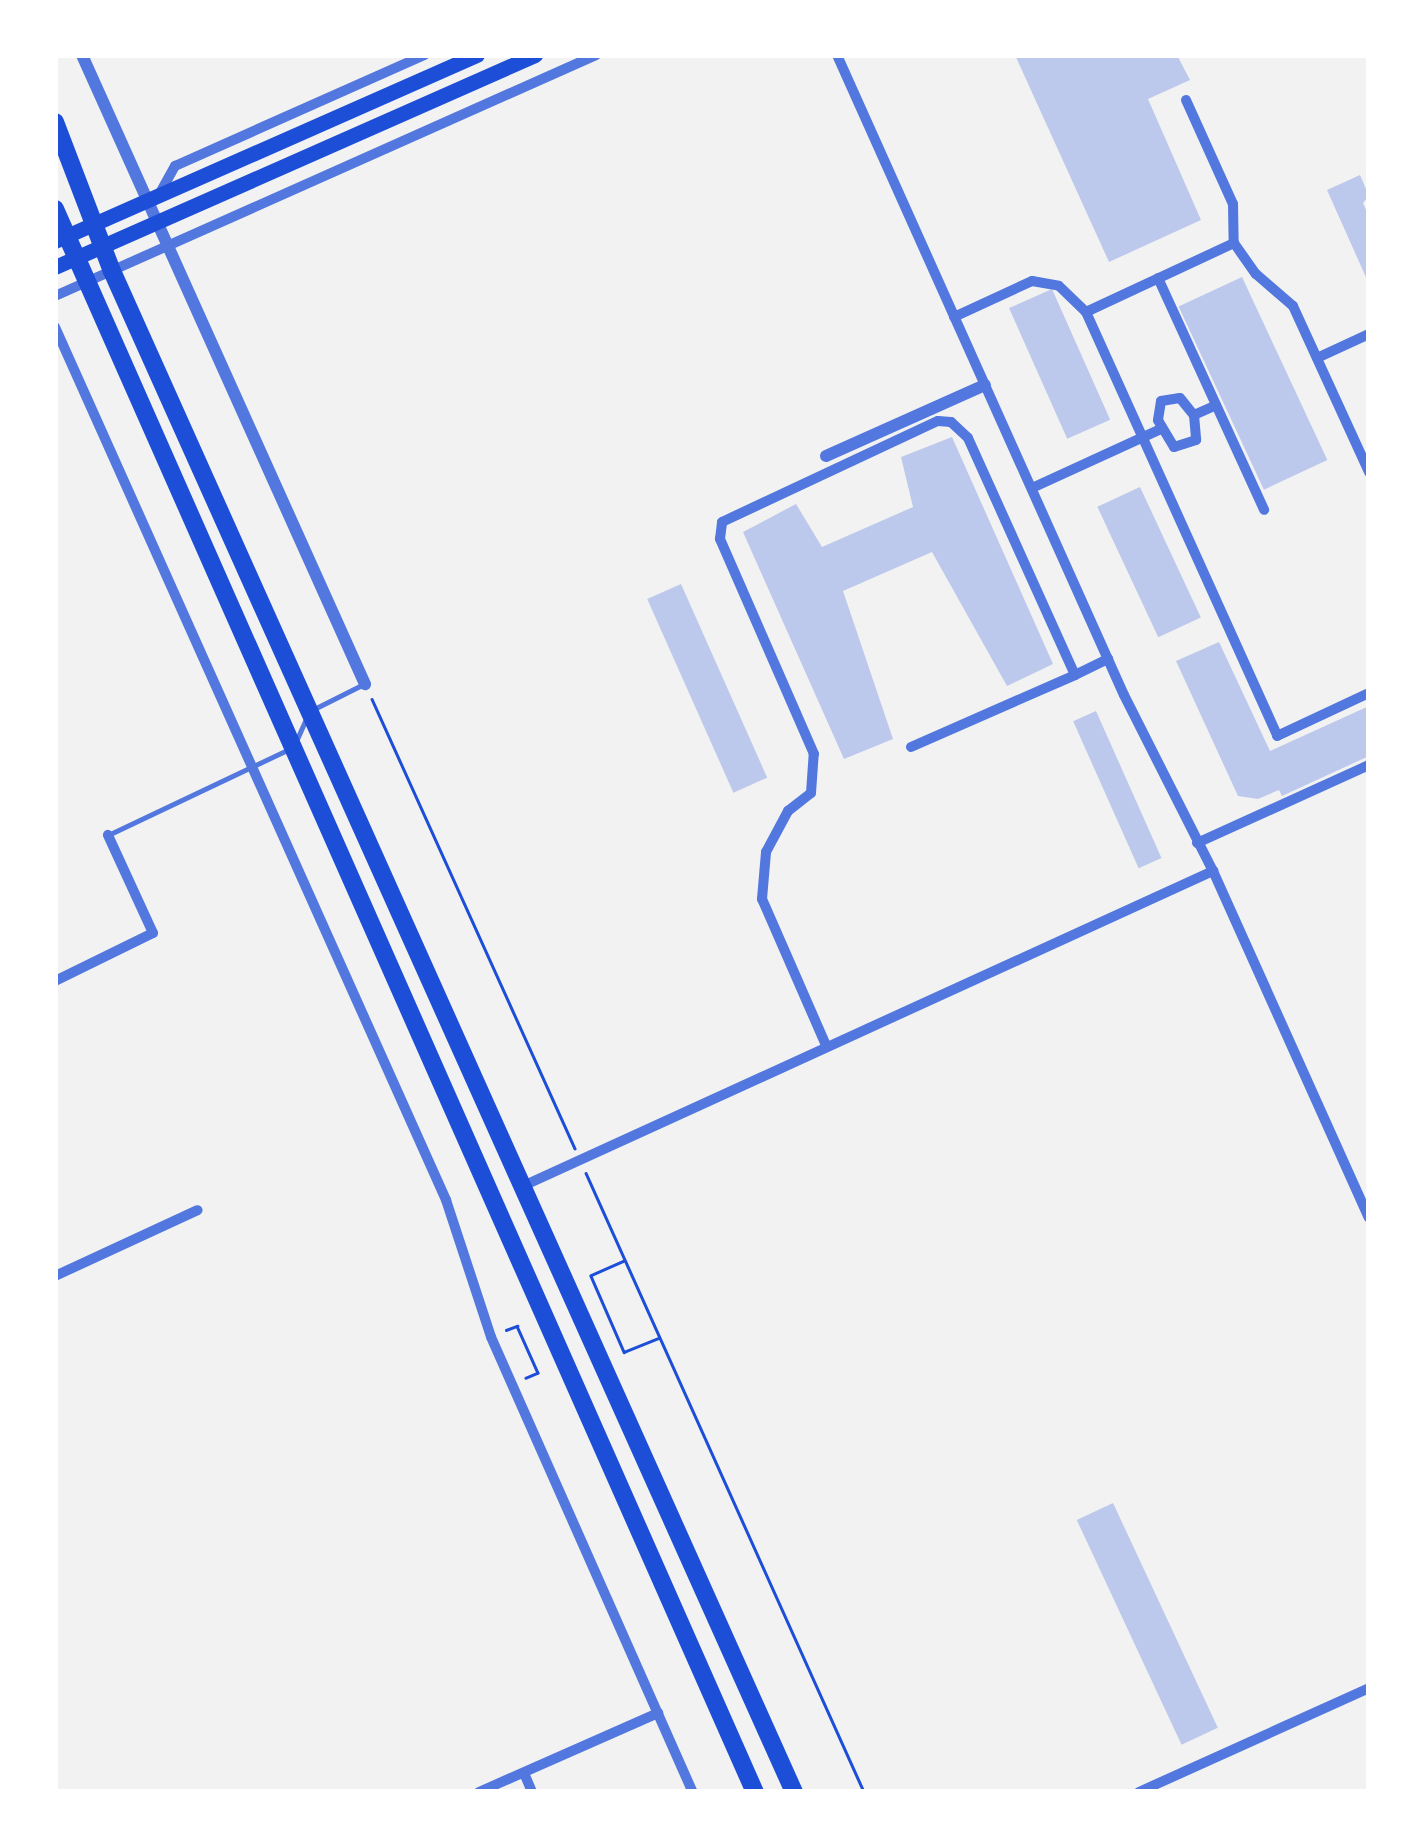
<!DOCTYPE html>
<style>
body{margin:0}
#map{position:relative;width:1424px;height:1847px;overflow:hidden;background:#f2f2f2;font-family:"IBM Plex Serif",serif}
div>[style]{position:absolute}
.building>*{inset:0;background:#bdc9ec;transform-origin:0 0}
.path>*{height:2.5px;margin:-1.25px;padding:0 1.25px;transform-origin:1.25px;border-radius:1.25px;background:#1d4ed8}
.service>*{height:5px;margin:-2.5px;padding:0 2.5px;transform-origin:2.5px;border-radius:2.5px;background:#5277de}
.minor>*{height:10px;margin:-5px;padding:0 5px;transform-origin:5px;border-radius:5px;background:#5277de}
.tertiary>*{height:12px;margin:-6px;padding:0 6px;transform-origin:6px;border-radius:6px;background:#5277de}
.secondary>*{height:15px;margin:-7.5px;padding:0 7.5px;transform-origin:7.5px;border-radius:7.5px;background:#1d4ed8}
.trunk>*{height:18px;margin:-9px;padding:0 9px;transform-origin:9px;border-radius:9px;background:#1d4ed8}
span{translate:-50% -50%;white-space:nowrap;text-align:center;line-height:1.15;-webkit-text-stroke:10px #fff;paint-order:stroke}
.frame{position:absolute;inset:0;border:58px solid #fff;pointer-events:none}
</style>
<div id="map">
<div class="building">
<i style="clip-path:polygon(1015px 55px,1177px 55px,1190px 80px,1148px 99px,1201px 220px,1109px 262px)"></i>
<i style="clip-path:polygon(1360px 175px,1369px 196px,1363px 203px,1369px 217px,1369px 284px,1327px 190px)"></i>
<i style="left:1242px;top:277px;width:202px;height:70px;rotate:65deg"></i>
<i style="left:1052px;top:289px;width:143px;height:47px;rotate:66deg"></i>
<i style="clip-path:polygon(952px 437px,1053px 664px,1007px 686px,932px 552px,843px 591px,893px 739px,844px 759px,743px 532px,796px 504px,822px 547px,913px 507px,901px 457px)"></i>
<i style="left:1140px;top:487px;width:144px;height:47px;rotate:65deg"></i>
<i style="left:681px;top:584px;width:212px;height:37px;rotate:66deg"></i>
<i style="clip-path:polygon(1219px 642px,1270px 751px,1369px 706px,1369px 756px,1282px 796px,1279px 790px,1258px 799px,1238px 796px,1176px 661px)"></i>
<i style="left:1096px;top:711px;width:161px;height:25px;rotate:66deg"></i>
<i style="left:1113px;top:1503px;width:248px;height:40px;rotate:65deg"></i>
</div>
<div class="path">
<i style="left:372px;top:699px;width:493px;rotate:65.7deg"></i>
<i style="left:586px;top:1173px;width:679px;rotate:65.81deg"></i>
<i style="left:624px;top:1261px;width:36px;rotate:156deg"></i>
<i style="left:591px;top:1276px;width:83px;rotate:66.5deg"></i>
<i style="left:624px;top:1352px;width:37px;rotate:-22deg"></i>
<i style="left:506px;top:1330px;width:12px;rotate:-20deg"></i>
<i style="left:517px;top:1326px;width:51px;rotate:65.9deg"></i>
<i style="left:538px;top:1373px;width:13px;rotate:157deg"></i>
</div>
<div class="service">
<i style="left:314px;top:709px;width:54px;rotate:-26.6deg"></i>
<i style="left:297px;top:739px;width:24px;rotate:-66deg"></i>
<i style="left:108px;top:835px;width:203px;rotate:-25.4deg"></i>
</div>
<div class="minor">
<i style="left:837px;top:55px;width:701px;rotate:65.85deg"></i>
<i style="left:1124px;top:695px;width:197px;rotate:63.2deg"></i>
<i style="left:1213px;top:871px;width:380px;rotate:65.8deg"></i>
<i style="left:1186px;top:100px;width:114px;rotate:65.7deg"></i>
<i style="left:1233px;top:204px;width:39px;rotate:89deg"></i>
<i style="left:1234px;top:243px;width:38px;rotate:55deg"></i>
<i style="left:1256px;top:274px;width:49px;rotate:40.9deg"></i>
<i style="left:1293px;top:306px;width:183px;rotate:65.4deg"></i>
<i style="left:160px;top:193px;width:31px;rotate:-61deg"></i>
<i style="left:175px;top:166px;width:273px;rotate:-24deg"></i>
<i style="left:1234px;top:243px;width:163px;rotate:155deg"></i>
<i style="left:1086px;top:312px;width:465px;rotate:65.7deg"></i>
<i style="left:1277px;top:736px;width:102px;rotate:-25.1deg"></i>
<i style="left:1158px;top:278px;width:255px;rotate:65.4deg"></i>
<i style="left:55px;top:296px;width:592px;rotate:-24.01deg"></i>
<i style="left:954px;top:317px;width:86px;rotate:-24.8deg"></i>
<i style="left:1032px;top:281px;width:27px;rotate:10deg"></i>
<i style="left:1059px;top:286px;width:37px;rotate:44deg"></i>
<i style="left:55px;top:327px;width:957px;rotate:65.87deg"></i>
<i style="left:446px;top:1200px;width:144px;rotate:71.8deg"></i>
<i style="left:491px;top:1337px;width:498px;rotate:66.1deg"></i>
<i style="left:1317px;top:358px;width:57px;rotate:-24.8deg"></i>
<i style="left:1194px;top:415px;width:25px;rotate:85deg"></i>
<i style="left:1196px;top:440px;width:23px;rotate:162deg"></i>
<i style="left:1174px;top:447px;width:31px;rotate:-121deg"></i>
<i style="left:1158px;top:420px;width:19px;rotate:-81deg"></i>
<i style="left:1161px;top:401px;width:19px;rotate:-9deg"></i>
<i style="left:1180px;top:398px;width:22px;rotate:51deg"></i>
<i style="left:1194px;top:415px;width:24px;rotate:-24deg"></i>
<i style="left:1032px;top:488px;width:142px;rotate:-24.6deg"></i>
<i style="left:911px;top:747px;width:179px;rotate:-23.7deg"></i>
<i style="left:1197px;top:843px;width:189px;rotate:-24.4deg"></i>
<i style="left:55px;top:981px;width:109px;rotate:-26.1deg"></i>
<i style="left:153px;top:933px;width:108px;rotate:-114.7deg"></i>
<i style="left:825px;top:1043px;width:157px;rotate:-113.6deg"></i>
<i style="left:762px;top:899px;width:47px;rotate:-85.1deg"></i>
<i style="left:766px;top:852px;width:47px;rotate:-61.8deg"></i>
<i style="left:788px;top:811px;width:29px;rotate:-38deg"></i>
<i style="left:811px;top:793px;width:39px;rotate:-86deg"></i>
<i style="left:814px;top:754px;width:235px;rotate:-113.6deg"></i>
<i style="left:720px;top:539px;width:17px;rotate:-83deg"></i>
<i style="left:722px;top:522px;width:238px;rotate:-25.1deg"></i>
<i style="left:938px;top:421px;width:13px;rotate:4deg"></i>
<i style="left:951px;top:422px;width:23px;rotate:43deg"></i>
<i style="left:968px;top:438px;width:260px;rotate:65.7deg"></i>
<i style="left:1075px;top:675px;width:37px;rotate:-26deg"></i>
<i style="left:523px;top:1186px;width:759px;rotate:-24.54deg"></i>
<i style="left:55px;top:1276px;width:157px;rotate:-24.8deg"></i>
<i style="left:524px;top:1773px;width:21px;rotate:67deg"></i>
<i style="left:479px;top:1792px;width:196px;rotate:-23.8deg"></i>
<i style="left:1139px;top:1792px;width:252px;rotate:-24.3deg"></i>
</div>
<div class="tertiary">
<i style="left:82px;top:55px;width:690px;rotate:65.78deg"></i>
<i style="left:826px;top:456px;width:174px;rotate:-24.1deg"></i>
</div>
<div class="secondary">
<i style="left:55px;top:241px;width:461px;rotate:-23.8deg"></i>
<i style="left:55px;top:267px;width:525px;rotate:-23.83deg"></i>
</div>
<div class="trunk">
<i style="left:55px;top:122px;width:160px;rotate:69.1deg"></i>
<i style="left:112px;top:271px;width:1667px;rotate:65.85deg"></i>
<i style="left:55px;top:209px;width:1731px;rotate:66.15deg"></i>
</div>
<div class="frame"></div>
</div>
